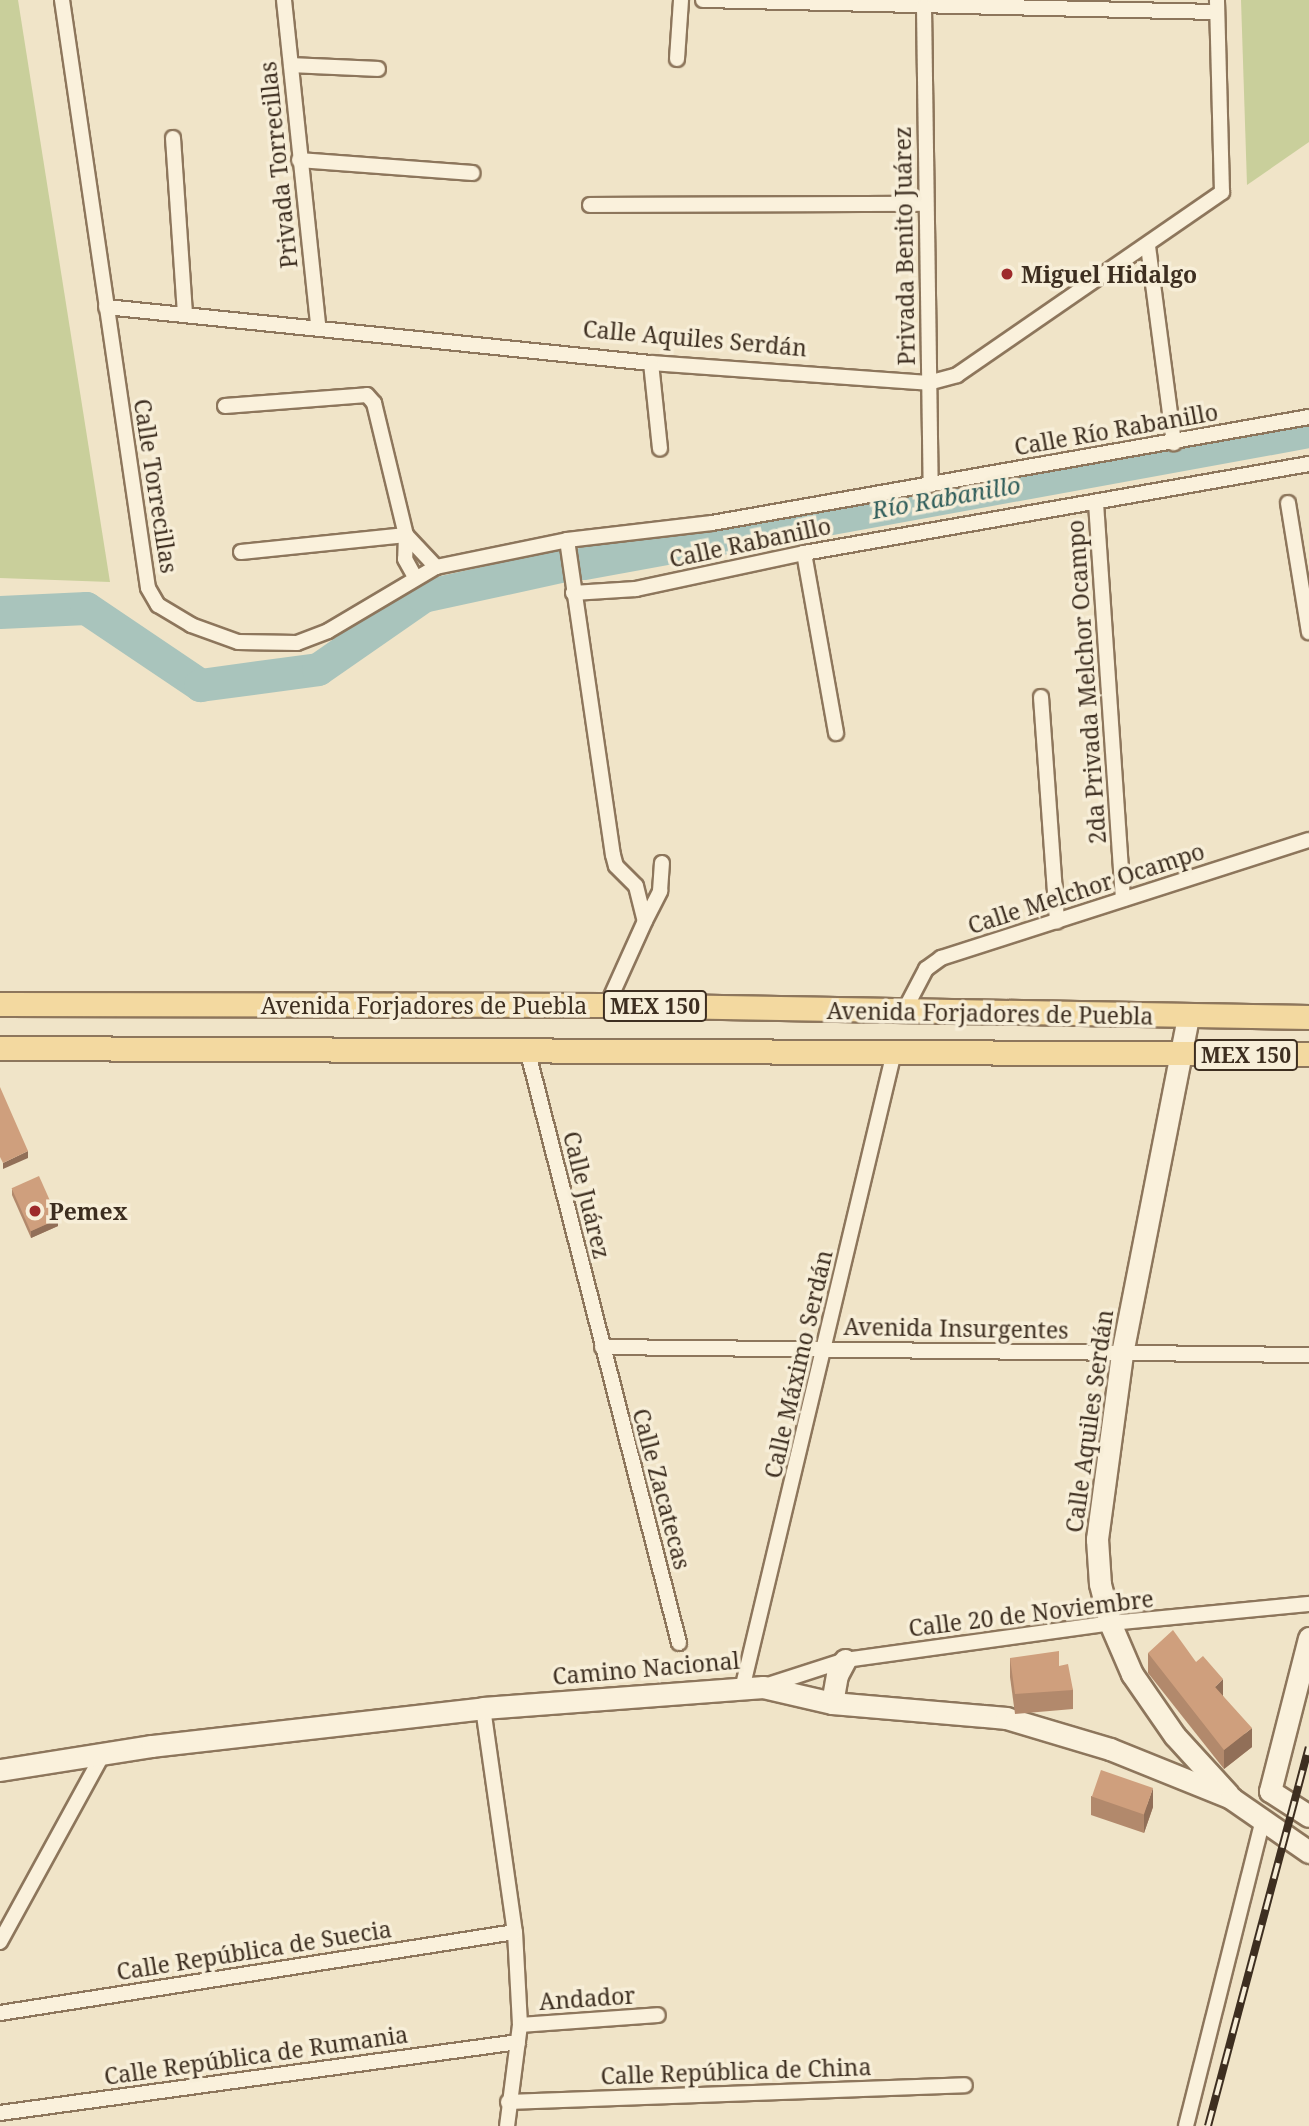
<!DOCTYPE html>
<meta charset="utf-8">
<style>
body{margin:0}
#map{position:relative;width:1309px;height:2126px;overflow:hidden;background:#f0e4c8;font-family:"Noto Serif",serif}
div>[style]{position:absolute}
.green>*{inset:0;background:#c9cf9b}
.river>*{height:33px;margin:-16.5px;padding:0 16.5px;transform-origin:16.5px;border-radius:16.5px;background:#a9c4bc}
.roads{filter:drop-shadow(2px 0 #8d765c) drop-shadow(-2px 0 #8d765c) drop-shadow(0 2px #8d765c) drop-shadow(0 -2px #8d765c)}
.street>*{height:14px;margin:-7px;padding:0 7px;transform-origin:7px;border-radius:7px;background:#faf1dc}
.secondary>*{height:21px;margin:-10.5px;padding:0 10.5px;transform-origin:10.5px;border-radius:10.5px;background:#faf1dc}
.primary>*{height:23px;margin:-11.5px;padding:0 11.5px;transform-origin:11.5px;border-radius:11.5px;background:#f3d9a0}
.rail>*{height:8px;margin-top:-4px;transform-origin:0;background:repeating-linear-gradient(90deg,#f7eed8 0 16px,#3d2e20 0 32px);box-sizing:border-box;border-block:2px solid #3d2e20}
.wall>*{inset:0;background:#b2896c}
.shaded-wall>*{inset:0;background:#916f58}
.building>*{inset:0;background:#cf9f7d;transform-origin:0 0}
.dots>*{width:19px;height:19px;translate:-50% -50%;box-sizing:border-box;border:4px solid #f7eed8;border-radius:50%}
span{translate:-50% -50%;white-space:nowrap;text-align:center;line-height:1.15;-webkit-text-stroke:7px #f7eed8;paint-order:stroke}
.shield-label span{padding:2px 5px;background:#f7eed8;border:2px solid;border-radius:5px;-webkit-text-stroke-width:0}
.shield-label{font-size:21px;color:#3d2e20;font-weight:700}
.street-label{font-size:23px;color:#3d2e20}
.poi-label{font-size:23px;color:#3d2e20;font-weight:700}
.left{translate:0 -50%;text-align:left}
.water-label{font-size:24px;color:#2f5d5a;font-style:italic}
</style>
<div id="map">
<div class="green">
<i style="clip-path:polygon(0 0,18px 0,110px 582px,0 578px)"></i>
<i style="clip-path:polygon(1241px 0,1309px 0,1309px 142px,1247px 185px)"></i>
</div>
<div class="river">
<i style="left:584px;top:563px;width:737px;rotate:-10.32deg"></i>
<i style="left:0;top:612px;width:86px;rotate:-2.7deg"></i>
<i style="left:86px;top:608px;width:138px;rotate:34deg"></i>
<i style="left:200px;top:685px;width:119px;rotate:-7.7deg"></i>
<i style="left:318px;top:669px;width:128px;rotate:-34.8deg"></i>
<i style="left:423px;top:596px;width:141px;rotate:-12.3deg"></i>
</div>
<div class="roads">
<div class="street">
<i style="left:62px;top:0;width:594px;rotate:81.68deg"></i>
<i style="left:148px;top:588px;width:20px;rotate:60deg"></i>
<i style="left:158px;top:605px;width:39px;rotate:31deg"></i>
<i style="left:191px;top:625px;width:50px;rotate:19.9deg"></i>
<i style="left:238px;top:642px;width:59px;rotate:1deg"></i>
<i style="left:297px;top:643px;width:33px;rotate:-21deg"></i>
<i style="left:328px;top:631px;width:126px;rotate:-30.7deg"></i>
<i style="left:436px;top:567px;width:134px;rotate:-11.6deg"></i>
<i style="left:567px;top:540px;width:146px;rotate:-6.7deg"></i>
<i style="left:712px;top:523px;width:606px;rotate:-10.07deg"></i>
<i style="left:284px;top:0;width:328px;rotate:84deg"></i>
<i style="left:703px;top:0;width:513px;rotate:1.34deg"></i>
<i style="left:924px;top:7px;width:478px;rotate:89.2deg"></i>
<i style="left:677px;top:59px;width:59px;rotate:-86.1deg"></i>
<i style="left:291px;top:65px;width:87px;rotate:2.6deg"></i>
<i style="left:173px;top:138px;width:176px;rotate:86.1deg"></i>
<i style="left:299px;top:160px;width:174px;rotate:4.3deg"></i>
<i style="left:590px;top:205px;width:336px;rotate:-0.2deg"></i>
<i style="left:1148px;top:246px;width:199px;rotate:82.5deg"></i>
<i style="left:106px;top:307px;width:548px;rotate:5.87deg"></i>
<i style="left:651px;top:363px;width:278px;rotate:4.1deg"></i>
<i style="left:928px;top:383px;width:30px;rotate:-15deg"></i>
<i style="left:957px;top:375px;width:322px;rotate:-34.6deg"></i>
<i style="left:1222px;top:192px;width:192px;rotate:-91.5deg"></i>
<i style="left:651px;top:363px;width:86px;rotate:84deg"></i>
<i style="left:225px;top:406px;width:142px;rotate:-4.4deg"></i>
<i style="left:367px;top:395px;width:11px;rotate:49deg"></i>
<i style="left:374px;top:403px;width:136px;rotate:76.4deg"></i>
<i style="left:406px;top:535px;width:24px;rotate:92deg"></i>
<i style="left:405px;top:559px;width:21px;rotate:61deg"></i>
<i style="left:1096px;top:503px;width:397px;rotate:86.1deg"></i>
<i style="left:1288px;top:503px;width:131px;rotate:80.8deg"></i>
<i style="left:567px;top:540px;width:318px;rotate:81.7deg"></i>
<i style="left:613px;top:855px;width:11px;rotate:75deg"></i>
<i style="left:616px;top:866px;width:28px;rotate:45deg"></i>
<i style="left:636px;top:886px;width:36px;rotate:76deg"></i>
<i style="left:645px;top:921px;width:92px;rotate:114.3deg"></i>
<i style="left:241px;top:552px;width:166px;rotate:-5.9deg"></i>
<i style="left:406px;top:535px;width:44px;rotate:46.8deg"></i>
<i style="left:804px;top:553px;width:183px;rotate:79.9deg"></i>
<i style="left:573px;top:593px;width:63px;rotate:-3.6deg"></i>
<i style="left:636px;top:589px;width:172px;rotate:-12.1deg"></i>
<i style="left:804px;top:553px;width:513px;rotate:-10deg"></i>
<i style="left:1041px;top:697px;width:225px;rotate:85.9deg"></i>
<i style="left:645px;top:921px;width:34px;rotate:-63deg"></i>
<i style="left:660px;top:891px;width:28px;rotate:-86deg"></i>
<i style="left:903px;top:1013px;width:50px;rotate:-62.4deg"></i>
<i style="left:926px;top:969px;width:19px;rotate:-36deg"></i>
<i style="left:941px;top:958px;width:386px;rotate:-17.8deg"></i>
<i style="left:528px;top:1053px;width:609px;rotate:75.64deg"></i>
<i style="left:602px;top:1347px;width:707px;rotate:0.65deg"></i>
<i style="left:743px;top:1685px;width:651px;rotate:-76.58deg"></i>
<i style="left:765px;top:1686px;width:84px;rotate:-18deg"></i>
<i style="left:845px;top:1660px;width:268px;rotate:-7.9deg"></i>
<i style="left:1110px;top:1623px;width:200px;rotate:-5.5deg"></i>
<i style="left:483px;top:1708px;width:226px;rotate:81.9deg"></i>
<i style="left:515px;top:1932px;width:93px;rotate:86.9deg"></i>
<i style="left:520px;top:2025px;width:102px;rotate:97.3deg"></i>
<i style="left:0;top:1942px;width:214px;rotate:-61.3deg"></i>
<i style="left:0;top:2013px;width:521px;rotate:-8.94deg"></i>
<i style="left:520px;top:2025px;width:138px;rotate:-4.1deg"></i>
<i style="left:508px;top:2102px;width:457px;rotate:-2.1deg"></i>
<i style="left:0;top:2113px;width:523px;rotate:-7.8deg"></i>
<i style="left:1186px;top:2126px;width:312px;rotate:-75.9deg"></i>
</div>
<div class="secondary">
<i style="left:1188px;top:1017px;width:343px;rotate:101.1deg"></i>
<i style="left:1122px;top:1354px;width:187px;rotate:97.7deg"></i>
<i style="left:1097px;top:1539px;width:45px;rotate:86.2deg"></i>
<i style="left:1100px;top:1584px;width:40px;rotate:75.6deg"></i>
<i style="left:1110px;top:1623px;width:56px;rotate:66.7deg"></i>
<i style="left:1132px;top:1674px;width:75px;rotate:55.3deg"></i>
<i style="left:1175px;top:1736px;width:79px;rotate:47.6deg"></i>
<i style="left:1309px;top:1638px;width:158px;rotate:104.3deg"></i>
<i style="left:1270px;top:1791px;width:46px;rotate:32.7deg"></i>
<i style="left:832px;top:1703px;width:28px;rotate:-80deg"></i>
<i style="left:837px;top:1675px;width:17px;rotate:-62deg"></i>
<i style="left:0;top:1770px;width:154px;rotate:-9deg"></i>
<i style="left:152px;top:1746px;width:333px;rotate:-6.5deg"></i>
<i style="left:483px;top:1708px;width:281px;rotate:-4.3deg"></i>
<i style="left:763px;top:1687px;width:71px;rotate:13.1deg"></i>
<i style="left:832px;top:1703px;width:175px;rotate:4.9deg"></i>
<i style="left:1006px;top:1718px;width:109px;rotate:16.6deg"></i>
<i style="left:1110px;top:1749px;width:131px;rotate:22deg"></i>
<i style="left:1231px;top:1798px;width:95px;rotate:34.7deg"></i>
</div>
<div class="primary">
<i style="left:0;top:1004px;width:607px;rotate:0.09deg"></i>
<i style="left:607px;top:1005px;width:702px;rotate:0.98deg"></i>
<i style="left:0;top:1048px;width:1309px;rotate:0.26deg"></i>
</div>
</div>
<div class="rail">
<i style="left:1208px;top:2126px;width:392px;rotate:-75.1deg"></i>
</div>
<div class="wall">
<i style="clip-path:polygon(12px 1189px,58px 1226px,31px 1238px,12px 1195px)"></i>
<i style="clip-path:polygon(1148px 1653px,1196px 1662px,1223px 1696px,1252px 1747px,1224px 1769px,1148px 1673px)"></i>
<i style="clip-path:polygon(1010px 1658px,1059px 1666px,1073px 1690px,1073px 1709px,1015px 1714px,1010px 1677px)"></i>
<i style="clip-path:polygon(1091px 1796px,1153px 1807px,1144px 1833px,1091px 1815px)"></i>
</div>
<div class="shaded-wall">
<i style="clip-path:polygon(28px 1151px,28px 1158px,3px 1169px,3px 1163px)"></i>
<i style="clip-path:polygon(58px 1219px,58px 1226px,31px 1238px,31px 1231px)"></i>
<i style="clip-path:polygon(1223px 1679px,1223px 1698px,1215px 1687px)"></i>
<i style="clip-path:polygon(1252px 1728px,1252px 1747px,1224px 1769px,1224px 1750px)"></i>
<i style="clip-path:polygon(1153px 1788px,1153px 1807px,1144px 1833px,1144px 1813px)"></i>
</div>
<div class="building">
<i style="clip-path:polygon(0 1087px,28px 1151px,3px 1163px,0 1157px)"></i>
<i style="left:39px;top:1176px;width:47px;height:30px;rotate:66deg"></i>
<i style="clip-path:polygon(1173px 1630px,1196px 1662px,1203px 1656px,1223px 1679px,1215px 1687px,1252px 1728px,1224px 1750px,1148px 1653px)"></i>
<i style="clip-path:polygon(1059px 1651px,1059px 1666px,1068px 1664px,1073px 1690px,1015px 1694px,1010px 1658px)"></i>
<i style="left:1101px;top:1770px;width:55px;height:28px;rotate:19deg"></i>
</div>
<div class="dots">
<i style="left:1007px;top:274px;background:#9e2a2b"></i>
<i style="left:35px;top:1211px;background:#9e2a2b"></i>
</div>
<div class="shield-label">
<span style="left:655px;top:1006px">MEX 150</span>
<span style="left:1246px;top:1055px">MEX 150</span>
</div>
<div class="street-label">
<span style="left:278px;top:165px;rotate:-96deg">Privada Torrecillas</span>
<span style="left:904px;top:246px;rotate:-91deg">Privada Benito Juárez</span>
<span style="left:695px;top:338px;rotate:5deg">Calle Aquiles Serdán</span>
<span style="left:1116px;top:429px;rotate:-10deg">Calle Río Rabanillo</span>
<span style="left:156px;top:486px;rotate:81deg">Calle Torrecillas</span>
<span style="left:750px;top:542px;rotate:-12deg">Calle Rabanillo</span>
<span style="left:1086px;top:682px;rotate:-94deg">2da Privada Melchor Ocampo</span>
<span style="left:1086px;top:888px;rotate:-18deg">Calle Melchor Ocampo</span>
<span style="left:424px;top:1005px">Avenida Forjadores de Puebla</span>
<span style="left:990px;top:1013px;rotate:1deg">Avenida Forjadores de Puebla</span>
<span style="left:587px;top:1195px;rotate:76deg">Calle Juárez</span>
<span style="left:956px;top:1328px;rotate:1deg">Avenida Insurgentes</span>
<span style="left:798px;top:1364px;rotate:-77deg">Calle Máximo Serdán</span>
<span style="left:1089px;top:1421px;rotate:-82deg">Calle Aquiles Serdán</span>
<span style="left:662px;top:1489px;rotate:75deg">Calle Zacatecas</span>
<span style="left:1031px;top:1613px;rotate:-7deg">Calle 20 de Noviembre</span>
<span style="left:646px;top:1668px;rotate:-5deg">Camino Nacional</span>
<span style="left:254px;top:1950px;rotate:-9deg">Calle República de Suecia</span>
<span style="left:587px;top:1998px;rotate:-4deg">Andador</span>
<span style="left:256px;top:2055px;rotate:-8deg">Calle República de Rumania</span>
<span style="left:736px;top:2071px;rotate:-2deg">Calle República de China</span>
</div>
<div class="poi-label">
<span class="left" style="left:1021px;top:274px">Miguel Hidalgo</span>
<span class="left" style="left:49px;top:1211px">Pemex</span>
</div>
<div class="water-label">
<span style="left:946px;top:497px;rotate:-10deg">Río Rabanillo</span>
</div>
</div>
